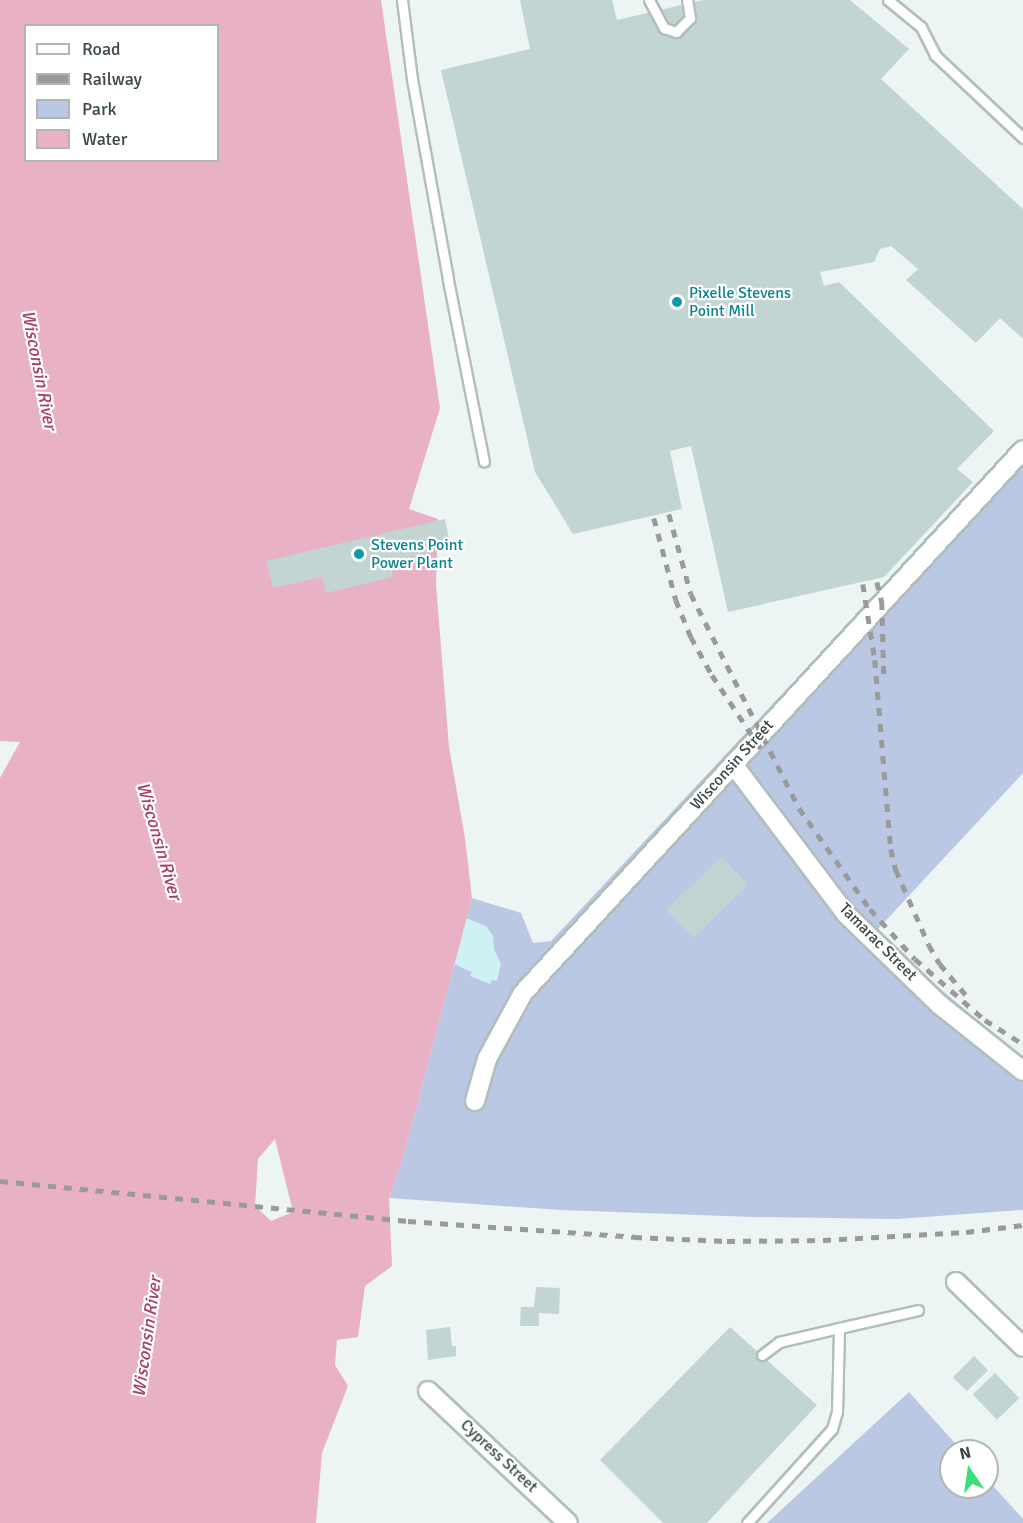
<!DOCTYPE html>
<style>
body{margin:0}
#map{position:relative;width:1023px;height:1523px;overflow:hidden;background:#edf4f4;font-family:Signika,sans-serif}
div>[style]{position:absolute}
.green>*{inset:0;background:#bbc8e3}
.sand>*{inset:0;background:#cef2f3}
.water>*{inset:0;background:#e9b1c6}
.building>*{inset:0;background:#c3d5d2;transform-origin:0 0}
.roads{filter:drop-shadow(2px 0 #b0bfbd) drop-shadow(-2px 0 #b0bfbd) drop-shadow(0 2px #b0bfbd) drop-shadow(0 -2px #b0bfbd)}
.lane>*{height:9px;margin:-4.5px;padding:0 4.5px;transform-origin:4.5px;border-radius:4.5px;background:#fff}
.street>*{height:18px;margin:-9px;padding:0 9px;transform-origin:9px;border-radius:9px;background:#fff}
.rail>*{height:4.5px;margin-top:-2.25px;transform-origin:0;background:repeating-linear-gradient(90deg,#9a9a9a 0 8px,transparent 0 16px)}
.dots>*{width:16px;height:16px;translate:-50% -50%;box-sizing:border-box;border:3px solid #fff;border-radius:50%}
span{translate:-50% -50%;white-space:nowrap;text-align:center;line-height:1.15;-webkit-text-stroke:4.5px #fff;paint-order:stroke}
.culture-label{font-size:16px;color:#0d838f}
.left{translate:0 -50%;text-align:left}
.street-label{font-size:16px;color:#3b4846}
.water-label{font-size:18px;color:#a84065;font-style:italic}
.legend{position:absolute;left:24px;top:24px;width:195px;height:138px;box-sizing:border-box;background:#fff;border:2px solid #b1b6b5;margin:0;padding:8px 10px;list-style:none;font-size:18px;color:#3b4846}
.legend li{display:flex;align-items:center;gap:12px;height:30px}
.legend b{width:30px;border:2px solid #b1b6b5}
.north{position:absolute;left:939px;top:1439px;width:60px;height:60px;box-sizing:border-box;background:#fff;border:2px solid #b1b6b5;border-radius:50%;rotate:347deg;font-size:16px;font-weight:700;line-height:24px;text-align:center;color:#3b4846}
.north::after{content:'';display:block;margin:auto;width:21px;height:27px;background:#38e077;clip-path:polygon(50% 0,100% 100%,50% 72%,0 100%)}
</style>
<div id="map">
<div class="green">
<i style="clip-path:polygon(1020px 440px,1023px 443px,1023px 773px,877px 930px,912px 965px,1023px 1059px,1023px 1210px,897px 1219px,754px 1217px,561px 1210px,389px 1198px,405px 1151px,472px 898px,521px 913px,533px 943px,551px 941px)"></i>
<i style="clip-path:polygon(909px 1392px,962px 1451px,951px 1451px,951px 1487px,987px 1487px,987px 1479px,1023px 1519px,1023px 1523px,767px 1523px)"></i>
</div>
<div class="sand">
<i style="clip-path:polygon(466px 918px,486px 926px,493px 936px,494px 949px,501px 964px,497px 981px,492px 980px,490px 984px,470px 976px,472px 972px,454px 964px)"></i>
</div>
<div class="water">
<i style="clip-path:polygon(evenodd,0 0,381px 0,440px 408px,409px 509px,438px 519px,436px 584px,449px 747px,465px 838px,472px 898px,405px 1151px,389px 1198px,392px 1266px,365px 1286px,358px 1337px,337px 1340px,335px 1365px,348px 1386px,322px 1453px,316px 1523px,0 1523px,0 778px,20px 742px,0 741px,0 0,26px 26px,218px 26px,218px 160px,26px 160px,26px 26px,0 0,275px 1139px,293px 1212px,271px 1221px,255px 1206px,258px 1159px,275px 1139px)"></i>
</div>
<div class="building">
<i style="clip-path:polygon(520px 0,612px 0,617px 20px,703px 0,850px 0,909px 49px,881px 79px,1023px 209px,1023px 339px,1000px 318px,976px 343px,906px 280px,918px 269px,891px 246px,880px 249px,874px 262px,820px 272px,824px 286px,839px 282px,994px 431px,957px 469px,973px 482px,884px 577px,728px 612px,691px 446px,670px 451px,682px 509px,573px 534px,535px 472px,441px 70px,530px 49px)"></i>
<i style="clip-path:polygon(445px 519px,451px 548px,390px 562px,393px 577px,326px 593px,322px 577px,273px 588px,266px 561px)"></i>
<i style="left:721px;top:857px;width:39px;height:76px;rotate:46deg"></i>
<i style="clip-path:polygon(536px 1287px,560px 1288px,559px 1314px,539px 1313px,539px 1326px,520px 1326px,521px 1307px,534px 1307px)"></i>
<i style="clip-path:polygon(450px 1327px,452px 1346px,456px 1346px,456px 1356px,428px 1360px,426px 1330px)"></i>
<i style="clip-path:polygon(730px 1327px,817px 1405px,707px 1523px,663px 1523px,600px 1460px)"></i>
<i style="left:974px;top:1356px;width:20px;height:30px;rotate:45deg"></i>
<i style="left:995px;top:1373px;width:35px;height:31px;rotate:46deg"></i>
</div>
<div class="roads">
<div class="lane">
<i style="left:402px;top:0;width:80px;rotate:82.8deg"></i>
<i style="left:412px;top:79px;width:204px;rotate:79.8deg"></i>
<i style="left:448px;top:280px;width:185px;rotate:78.8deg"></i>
<i style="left:649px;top:0;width:32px;rotate:62deg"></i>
<i style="left:664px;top:28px;width:13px;rotate:18deg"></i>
<i style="left:676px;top:32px;width:20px;rotate:-45deg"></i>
<i style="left:690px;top:18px;width:18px;rotate:-99deg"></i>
<i style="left:888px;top:0;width:43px;rotate:39.3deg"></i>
<i style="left:921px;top:27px;width:31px;rotate:63deg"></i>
<i style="left:935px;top:55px;width:121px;rotate:43.3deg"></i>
<i style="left:762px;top:1355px;width:21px;rotate:-37deg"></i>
<i style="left:779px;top:1342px;width:62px;rotate:-13.1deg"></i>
<i style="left:747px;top:1523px;width:127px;rotate:-47.9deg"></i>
<i style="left:832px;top:1429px;width:18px;rotate:-74deg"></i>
<i style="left:837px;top:1412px;width:84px;rotate:-88.6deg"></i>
<i style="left:839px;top:1328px;width:81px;rotate:-12.8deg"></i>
</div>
<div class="street">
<i style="left:733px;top:764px;width:188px;rotate:53deg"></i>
<i style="left:846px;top:914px;width:131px;rotate:44.1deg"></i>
<i style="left:940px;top:1005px;width:106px;rotate:38.5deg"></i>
<i style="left:475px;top:1101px;width:44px;rotate:-74.1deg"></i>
<i style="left:487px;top:1059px;width:75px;rotate:-61.4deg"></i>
<i style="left:523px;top:993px;width:738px;rotate:-47.36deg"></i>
<i style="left:956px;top:1282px;width:93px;rotate:44.1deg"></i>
<i style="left:428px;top:1391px;width:192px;rotate:43.3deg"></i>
</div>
</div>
<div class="rail">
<i style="left:669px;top:514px;width:83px;rotate:74.6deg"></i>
<i style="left:691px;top:594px;width:240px;rotate:63.2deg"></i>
<i style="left:799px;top:808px;width:123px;rotate:54.9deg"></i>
<i style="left:870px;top:909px;width:67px;rotate:48deg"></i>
<i style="left:915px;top:959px;width:93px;rotate:41.1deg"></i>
<i style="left:985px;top:1020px;width:45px;rotate:32.3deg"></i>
<i style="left:654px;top:518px;width:85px;rotate:75deg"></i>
<i style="left:676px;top:600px;width:40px;rotate:68deg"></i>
<i style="left:691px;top:637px;width:43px;rotate:61.1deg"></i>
<i style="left:712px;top:675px;width:90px;rotate:56.3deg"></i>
<i style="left:877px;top:582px;width:21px;rotate:76deg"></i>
<i style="left:882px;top:602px;width:75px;rotate:88.5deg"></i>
<i style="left:863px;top:584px;width:77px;rotate:81deg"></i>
<i style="left:875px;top:660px;width:190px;rotate:85.2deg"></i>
<i style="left:891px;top:849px;width:22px;rotate:77deg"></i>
<i style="left:896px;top:870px;width:82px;rotate:66.3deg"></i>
<i style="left:929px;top:945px;width:22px;rotate:60deg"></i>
<i style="left:940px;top:964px;width:40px;rotate:50deg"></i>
<i style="left:0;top:1181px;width:410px;rotate:5.6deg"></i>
<i style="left:408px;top:1221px;width:227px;rotate:4deg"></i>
<i style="left:634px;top:1237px;width:93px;rotate:2.5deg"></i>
<i style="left:727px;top:1241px;width:96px;rotate:-0.6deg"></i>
<i style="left:823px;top:1240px;width:143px;rotate:-3.2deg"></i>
<i style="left:966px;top:1232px;width:57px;rotate:-7deg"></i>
</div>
<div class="dots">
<i style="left:677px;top:302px;background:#0f9aa8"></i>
<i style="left:359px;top:554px;background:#0f9aa8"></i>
</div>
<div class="culture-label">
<span class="left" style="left:689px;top:302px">Pixelle Stevens<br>Point Mill</span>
<span class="left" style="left:371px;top:554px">Stevens Point<br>Power Plant</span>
</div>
<div class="street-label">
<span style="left:732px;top:765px;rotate:-48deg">Wisconsin Street</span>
<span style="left:878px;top:942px;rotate:45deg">Tamarac Street</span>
<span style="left:499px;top:1456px;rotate:43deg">Cypress Street</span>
</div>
<div class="water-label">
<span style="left:39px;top:370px;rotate:79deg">Wisconsin River</span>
<span style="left:159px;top:841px;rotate:74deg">Wisconsin River</span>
<span style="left:147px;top:1337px;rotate:-82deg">Wisconsin River</span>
</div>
<ul class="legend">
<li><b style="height:8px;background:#fff"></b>Road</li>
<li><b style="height:8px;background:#9a9a9a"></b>Railway</li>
<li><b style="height:16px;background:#bbc8e3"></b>Park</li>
<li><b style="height:16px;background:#e9b1c6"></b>Water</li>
</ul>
<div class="north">N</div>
</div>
